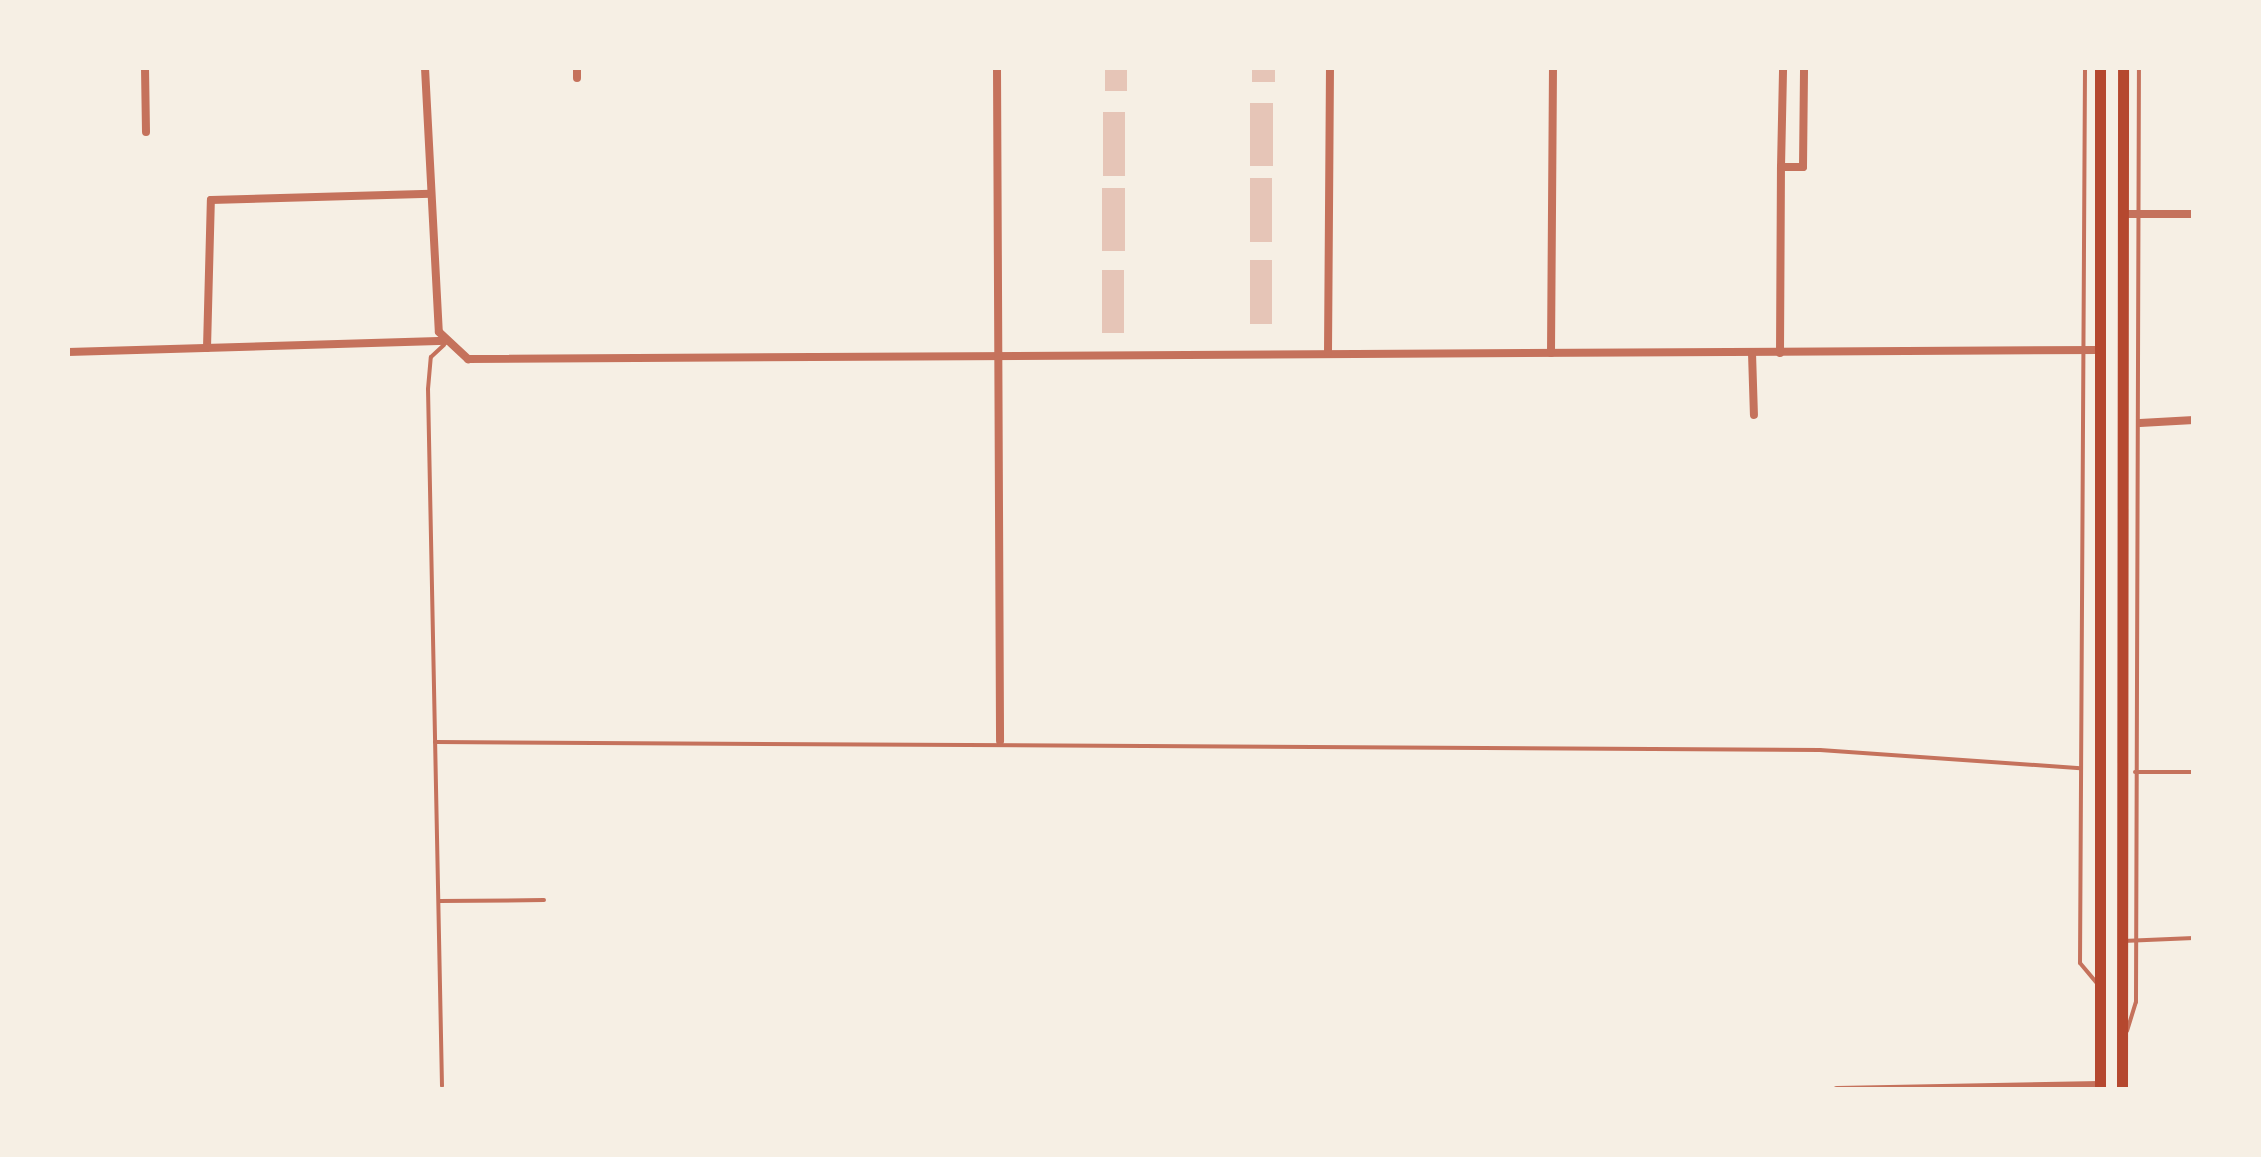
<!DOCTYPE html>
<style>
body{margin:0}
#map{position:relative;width:2261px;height:1157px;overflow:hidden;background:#f6efe4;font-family:"Work Sans",sans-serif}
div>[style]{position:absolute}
.building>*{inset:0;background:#e6c5b7;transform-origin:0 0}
.service>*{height:4px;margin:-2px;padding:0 2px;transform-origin:2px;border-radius:2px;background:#c5725c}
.minor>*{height:8px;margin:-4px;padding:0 4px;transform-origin:4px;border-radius:4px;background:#c5725c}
.secondary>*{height:11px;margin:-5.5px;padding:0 5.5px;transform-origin:5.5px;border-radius:5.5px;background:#b5482f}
span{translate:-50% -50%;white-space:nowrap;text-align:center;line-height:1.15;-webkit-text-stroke:10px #f6efe4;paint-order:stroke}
.frame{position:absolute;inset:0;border:70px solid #f6efe4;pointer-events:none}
</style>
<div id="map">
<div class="building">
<i style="left:1105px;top:68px;width:22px;height:23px"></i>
<i style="left:1252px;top:68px;width:23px;height:14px"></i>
<i style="left:1250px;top:103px;width:23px;height:63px"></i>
<i style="left:1103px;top:112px;width:22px;height:64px"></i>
<i style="left:1250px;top:178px;width:22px;height:64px"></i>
<i style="left:1102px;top:188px;width:23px;height:63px"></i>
<i style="left:1250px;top:260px;width:22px;height:64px"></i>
<i style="left:1102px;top:270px;width:22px;height:63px"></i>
</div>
<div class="service">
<i style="left:2085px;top:68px;width:895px;rotate:90.32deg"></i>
<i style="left:2080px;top:963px;width:25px;rotate:50deg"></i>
<i style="left:435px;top:742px;width:1385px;rotate:0.33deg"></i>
<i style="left:1820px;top:750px;width:261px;rotate:4deg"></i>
<i style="left:2135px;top:772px;width:59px"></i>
<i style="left:439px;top:901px;width:105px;rotate:-0.5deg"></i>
<i style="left:2123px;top:941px;width:71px;rotate:-2.4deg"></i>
<i style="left:2127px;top:1031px;width:30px;rotate:-73deg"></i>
<i style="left:2136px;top:1002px;width:934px;rotate:-89.82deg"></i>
<i style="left:442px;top:1086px;width:697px;rotate:-91.15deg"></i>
<i style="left:428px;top:389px;width:32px;rotate:-85deg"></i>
<i style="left:431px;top:357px;width:18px;rotate:-43deg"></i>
</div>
<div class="minor">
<i style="left:145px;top:68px;width:64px;rotate:89.1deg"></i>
<i style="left:425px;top:68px;width:264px;rotate:87deg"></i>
<i style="left:439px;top:332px;width:40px;rotate:43deg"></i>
<i style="left:468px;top:359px;width:1632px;rotate:-0.32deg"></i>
<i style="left:577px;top:68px;width:10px;rotate:90deg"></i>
<i style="left:997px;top:68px;width:673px;rotate:89.74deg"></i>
<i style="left:1781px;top:167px;width:99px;rotate:-88.8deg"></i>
<i style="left:2123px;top:214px;width:71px"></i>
<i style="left:207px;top:348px;width:148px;rotate:-88.5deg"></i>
<i style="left:211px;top:200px;width:220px;rotate:-1.6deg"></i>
<i style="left:68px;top:352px;width:379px;rotate:-1.7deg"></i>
<i style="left:1328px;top:353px;width:285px;rotate:-89.6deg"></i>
<i style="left:1551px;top:353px;width:285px;rotate:-89.6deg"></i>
<i style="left:1752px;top:353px;width:62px;rotate:88.2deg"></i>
<i style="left:1780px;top:353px;width:186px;rotate:-89.7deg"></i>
<i style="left:1781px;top:167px;width:22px"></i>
<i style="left:1803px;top:167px;width:99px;rotate:-89.4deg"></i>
<i style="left:2140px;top:423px;width:54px;rotate:-3.2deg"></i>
<i style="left:1837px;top:1090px;width:263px;rotate:-1.1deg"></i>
</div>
<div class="secondary">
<i style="left:2100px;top:1090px;width:1022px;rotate:-90deg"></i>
<i style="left:2122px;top:1090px;width:1022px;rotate:-89.94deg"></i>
</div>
<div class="frame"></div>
</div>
